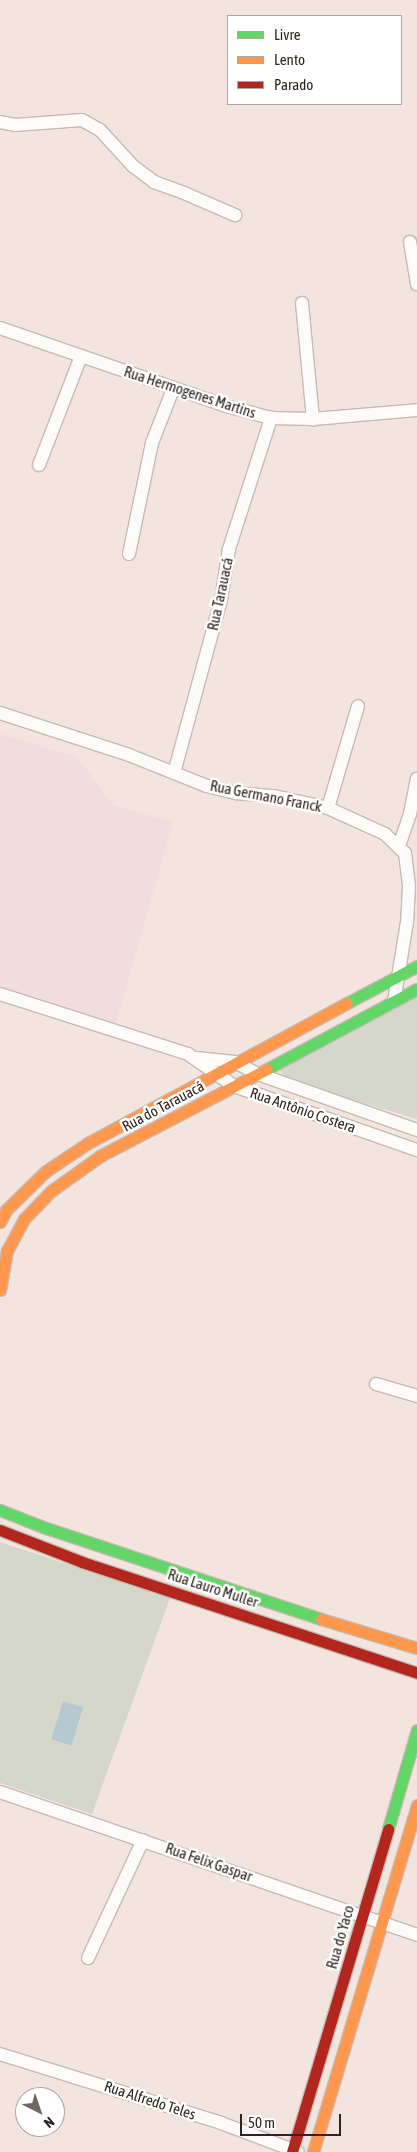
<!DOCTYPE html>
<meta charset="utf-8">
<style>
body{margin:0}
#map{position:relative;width:417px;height:2152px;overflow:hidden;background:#f3e4dd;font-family:"Asap Condensed",sans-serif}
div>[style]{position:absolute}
.education>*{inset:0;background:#f1dcde}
.green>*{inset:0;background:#d5d7ca}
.water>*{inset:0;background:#b4c8cf;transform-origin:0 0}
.roads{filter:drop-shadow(1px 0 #c6bab4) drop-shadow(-1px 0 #c6bab4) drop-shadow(0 1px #c6bab4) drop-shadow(0 -1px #c6bab4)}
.street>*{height:12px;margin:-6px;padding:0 6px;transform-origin:6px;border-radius:6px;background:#fdfbfa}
.fast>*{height:11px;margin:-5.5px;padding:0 5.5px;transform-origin:5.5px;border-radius:5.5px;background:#63d668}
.slow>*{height:11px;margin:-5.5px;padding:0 5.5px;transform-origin:5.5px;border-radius:5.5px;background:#ff974d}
.jam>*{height:11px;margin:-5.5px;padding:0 5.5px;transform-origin:5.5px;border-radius:5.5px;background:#b3261e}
span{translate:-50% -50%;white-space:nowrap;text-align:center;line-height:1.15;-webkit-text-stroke:5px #fff;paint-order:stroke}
.street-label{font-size:15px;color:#30241e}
.legend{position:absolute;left:227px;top:15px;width:175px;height:90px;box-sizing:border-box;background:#fff;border:1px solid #aca7a5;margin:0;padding:6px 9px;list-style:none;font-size:15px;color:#30241e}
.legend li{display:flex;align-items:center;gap:10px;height:25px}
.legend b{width:25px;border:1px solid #aca7a5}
.north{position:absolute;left:15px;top:2087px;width:50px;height:50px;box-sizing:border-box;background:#fff;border:1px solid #aca7a5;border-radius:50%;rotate:139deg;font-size:14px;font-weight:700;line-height:20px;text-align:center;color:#30241e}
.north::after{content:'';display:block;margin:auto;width:18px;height:22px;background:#746761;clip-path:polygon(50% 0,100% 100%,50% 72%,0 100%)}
.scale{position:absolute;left:240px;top:2114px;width:101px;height:22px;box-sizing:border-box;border:2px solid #30241e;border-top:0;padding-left:6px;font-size:15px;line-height:18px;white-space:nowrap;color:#30241e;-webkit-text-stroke:4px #fff;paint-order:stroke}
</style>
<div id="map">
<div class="education">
<i style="clip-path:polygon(0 734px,77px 757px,114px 806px,173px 822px,116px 1023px,0 989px)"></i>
</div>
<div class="green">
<i style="clip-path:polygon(417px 996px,417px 1119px,287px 1080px,279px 1069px)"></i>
<i style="clip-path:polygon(0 1542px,170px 1598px,92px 1814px,0 1783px)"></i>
</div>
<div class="water">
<i style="left:63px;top:1701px;width:21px;height:40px;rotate:17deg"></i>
</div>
<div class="roads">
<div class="street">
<i style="left:0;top:122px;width:15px;rotate:11deg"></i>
<i style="left:15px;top:125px;width:67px;rotate:-4.3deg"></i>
<i style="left:82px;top:120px;width:21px;rotate:29deg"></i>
<i style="left:100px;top:130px;width:49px;rotate:47.5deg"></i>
<i style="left:133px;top:166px;width:26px;rotate:37deg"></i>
<i style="left:154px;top:182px;width:32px;rotate:20deg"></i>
<i style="left:184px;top:193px;width:56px;rotate:23.3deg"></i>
<i style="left:410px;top:242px;width:43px;rotate:80.5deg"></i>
<i style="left:302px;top:303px;width:117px;rotate:84.6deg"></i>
<i style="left:0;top:328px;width:239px;rotate:19deg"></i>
<i style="left:226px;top:406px;width:47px;rotate:14.9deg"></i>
<i style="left:271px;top:418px;width:42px;rotate:1.4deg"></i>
<i style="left:313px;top:419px;width:104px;rotate:-4.9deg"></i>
<i style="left:39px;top:465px;width:117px;rotate:-68.9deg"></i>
<i style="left:129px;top:554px;width:113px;rotate:-78.3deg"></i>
<i style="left:152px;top:443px;width:58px;rotate:-68.7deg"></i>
<i style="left:0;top:713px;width:136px;rotate:18deg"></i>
<i style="left:129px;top:755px;width:84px;rotate:21.7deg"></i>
<i style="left:207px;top:786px;width:30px;rotate:14deg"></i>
<i style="left:236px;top:793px;width:38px;rotate:5deg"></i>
<i style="left:274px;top:796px;width:55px;rotate:12.5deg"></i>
<i style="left:328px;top:808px;width:63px;rotate:24.5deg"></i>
<i style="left:385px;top:834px;width:28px;rotate:44deg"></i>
<i style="left:405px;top:853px;width:33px;rotate:83deg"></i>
<i style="left:409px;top:886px;width:36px;rotate:93deg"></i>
<i style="left:407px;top:922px;width:80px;rotate:99.3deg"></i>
<i style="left:174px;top:773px;width:179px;rotate:-74.8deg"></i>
<i style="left:221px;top:600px;width:52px;rotate:-81.1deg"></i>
<i style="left:229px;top:549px;width:138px;rotate:-72.2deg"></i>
<i style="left:328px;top:808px;width:106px;rotate:-73.6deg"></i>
<i style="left:399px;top:846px;width:34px;rotate:-71deg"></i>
<i style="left:410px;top:814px;width:36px;rotate:-79deg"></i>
<i style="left:0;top:994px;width:197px;rotate:17.7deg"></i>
<i style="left:188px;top:1054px;width:56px;rotate:34.8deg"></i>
<i style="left:234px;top:1086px;width:194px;rotate:19.3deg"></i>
<i style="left:196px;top:1058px;width:39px;rotate:6deg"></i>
<i style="left:235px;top:1062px;width:26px;rotate:28deg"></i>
<i style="left:258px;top:1074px;width:169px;rotate:19.4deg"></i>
<i style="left:376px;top:1384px;width:43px;rotate:16.3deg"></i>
<i style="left:0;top:1792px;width:441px;rotate:18.9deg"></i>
<i style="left:88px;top:1958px;width:130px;rotate:-65deg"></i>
<i style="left:0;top:2054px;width:232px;rotate:17.3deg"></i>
<i style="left:221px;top:2123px;width:82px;rotate:20.6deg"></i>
</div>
<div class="fast">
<i style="left:347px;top:1003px;width:79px;rotate:-27.9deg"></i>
<i style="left:267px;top:1069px;width:170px;rotate:-28.1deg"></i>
<i style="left:0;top:1510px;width:46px;rotate:21.6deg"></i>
<i style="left:43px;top:1527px;width:293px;rotate:18.3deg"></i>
<i style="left:388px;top:1829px;width:103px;rotate:-73.7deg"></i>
</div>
<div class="slow">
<i style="left:0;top:1222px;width:13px;rotate:-63deg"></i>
<i style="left:6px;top:1210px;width:56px;rotate:-44.3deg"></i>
<i style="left:46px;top:1171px;width:50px;rotate:-33.7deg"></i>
<i style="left:88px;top:1143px;width:294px;rotate:-28.4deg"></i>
<i style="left:0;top:1290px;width:40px;rotate:-80deg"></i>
<i style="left:7px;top:1251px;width:36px;rotate:-62deg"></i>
<i style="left:24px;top:1219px;width:39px;rotate:-46deg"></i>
<i style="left:51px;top:1191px;width:60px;rotate:-35.5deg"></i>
<i style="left:100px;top:1156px;width:188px;rotate:-27.5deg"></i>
<i style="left:321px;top:1619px;width:100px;rotate:16.8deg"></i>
<i style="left:313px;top:2152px;width:362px;rotate:-73.3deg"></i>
</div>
<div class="jam">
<i style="left:0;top:1530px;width:88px;rotate:21.3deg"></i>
<i style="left:82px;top:1562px;width:353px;rotate:18.3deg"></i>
<i style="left:292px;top:2152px;width:337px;rotate:-73.4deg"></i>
</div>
</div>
<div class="street-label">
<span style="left:190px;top:392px;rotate:18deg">Rua Hermogenes Martins</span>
<span style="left:220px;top:594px;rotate:-78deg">Rua Tarauacá</span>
<span style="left:266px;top:796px;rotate:11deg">Rua Germano Franck</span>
<span style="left:163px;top:1106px;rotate:-28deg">Rua do Tarauacá</span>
<span style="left:303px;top:1110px;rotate:19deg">Rua Antônio Costera</span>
<span style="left:213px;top:1588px;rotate:18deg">Rua Lauro Muller</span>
<span style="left:209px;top:1862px;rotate:19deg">Rua Felix Gaspar</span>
<span style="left:340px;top:1937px;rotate:-74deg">Rua do Yaco</span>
<span style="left:150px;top:2100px;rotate:18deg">Rua Alfredo Teles</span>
</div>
<ul class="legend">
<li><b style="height:6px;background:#63d668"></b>Livre</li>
<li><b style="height:6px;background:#ff974d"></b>Lento</li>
<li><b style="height:6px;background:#b3261e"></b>Parado</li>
</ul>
<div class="north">N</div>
<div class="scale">50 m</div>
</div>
